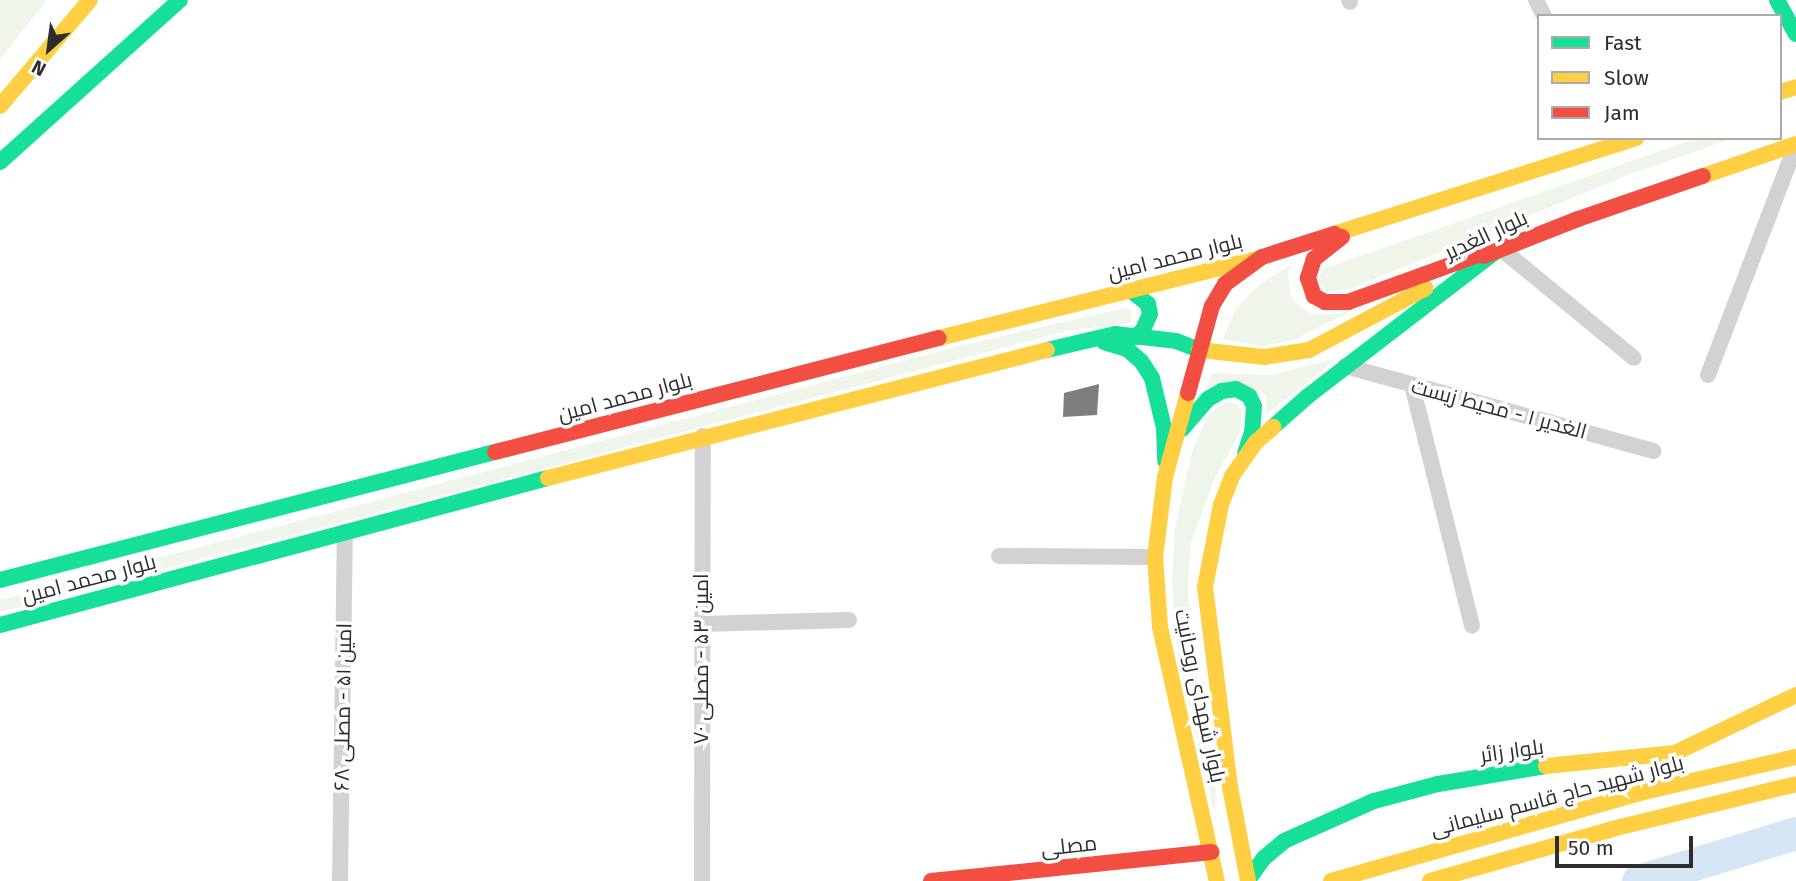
<!DOCTYPE html>
<meta charset="utf-8">
<style>
body{margin:0}
#map{position:relative;width:1796px;height:881px;overflow:hidden;background:#fff;font-family:"Fira Sans",Cairo,sans-serif}
div>[style]{position:absolute}
.green>*{inset:0;background:#eff5ea}
.river>*{height:33px;margin:-16.5px;padding:0 16.5px;transform-origin:16.5px;border-radius:16.5px;background:#d6e5f3}
.building>*{inset:0;background:#7e7e7e}
.street>*{height:16px;margin:-8px;padding:0 8px;transform-origin:8px;border-radius:8px;background:#d2d2d2}
.fast>*{height:16px;margin:-8px;padding:0 8px;transform-origin:8px;border-radius:8px;background:#16e098}
.slow>*{height:16px;margin:-8px;padding:0 8px;transform-origin:8px;border-radius:8px;background:#ffcf43}
.jam>*{height:16px;margin:-8px;padding:0 8px;transform-origin:8px;border-radius:8px;background:#f24e42}
span{translate:-50% -50%;white-space:nowrap;text-align:center;line-height:1.15;-webkit-text-stroke:7px #fff;paint-order:stroke}
.street-label{font-size:21px;color:#2d2d2d}
.legend{position:absolute;left:1537px;top:14px;width:245px;height:126px;box-sizing:border-box;background:#fff;border:2px solid #ababab;margin:0;padding:9px 12px;list-style:none;font-size:21px;color:#2d2d2d}
.legend li{display:flex;align-items:center;gap:14px;height:35px}
.legend b{width:35px;border:2px solid #ababab}
.north{position:absolute;left:14px;top:14px;width:70px;height:70px;-webkit-text-stroke:5px #fff;paint-order:stroke;rotate:208deg;font-size:19px;font-weight:700;line-height:28px;text-align:center;color:#2d2d2d}
.north::after{content:'';display:block;margin:auto;width:24px;height:32px;background:#2d2d2d;clip-path:polygon(50% 0,100% 100%,50% 72%,0 100%)}
.scale{position:absolute;left:1555px;top:836px;width:138px;height:32px;box-sizing:border-box;border:4px solid #2d2d2d;border-top:0;padding-left:9px;font-size:21px;line-height:24px;white-space:nowrap;color:#2d2d2d;-webkit-text-stroke:5px #fff;paint-order:stroke}
</style>
<div id="map">
<div class="green">
<i style="clip-path:polygon(0 0,47px 0,0 59px)"></i>
<i style="clip-path:polygon(1697px 138px,1734px 138px,1628px 175px,1350px 289px,1327px 292px,1318px 282px,1320px 274px,1326px 268px)"></i>
<i style="clip-path:polygon(1292px 264px,1288px 273px,1290px 292px,1293px 300px,1310px 314px,1339px 314px,1371px 301px,1294px 340px,1262px 346px,1223px 339px,1232px 316px,1241px 303px,1259px 285px)"></i>
<i style="clip-path:polygon(1124px 308px,1131px 310px,1131px 323px,1066px 331px,0 612px,0 600px,960px 346px)"></i>
<i style="clip-path:polygon(1338px 358px,1266px 415px,1266px 396px,1261px 391px,1204px 398px,1211px 373px,1271px 375px)"></i>
<i style="clip-path:polygon(1227px 401px,1237px 404px,1242px 411px,1240px 432px,1213px 482px,1191px 543px,1188px 583px,1189px 626px,1216px 783px,1215px 815px,1183px 678px,1174px 627px,1172px 581px,1175px 528px,1193px 449px,1208px 415px)"></i>
</div>
<div class="river">
<i style="left:1638px;top:881px;width:165px;rotate:-16.9deg"></i>
</div>
<div class="building">
<i style="clip-path:polygon(1099px 384px,1097px 415px,1063px 417px,1064px 393px)"></i>
</div>
<div class="street">
<i style="left:1349px;top:0;width:2px;rotate:63deg"></i>
<i style="left:1536px;top:0;width:18px;rotate:63deg"></i>
<i style="left:1500px;top:248px;width:173px;rotate:39.4deg"></i>
<i style="left:1345px;top:366px;width:320px;rotate:15.4deg"></i>
<i style="left:1708px;top:375px;width:246px;rotate:-69.1deg"></i>
<i style="left:1412px;top:385px;width:248px;rotate:76deg"></i>
<i style="left:999px;top:556px;width:156px;rotate:0.4deg"></i>
<i style="left:700px;top:624px;width:149px;rotate:-1.5deg"></i>
<i style="left:340px;top:881px;width:349px;rotate:-89.2deg"></i>
<i style="left:702px;top:881px;width:445px;rotate:-89.9deg"></i>
</div>
<div class="fast">
<i style="left:1777px;top:0;width:39px;rotate:61deg"></i>
<i style="left:0;top:162px;width:242px;rotate:-42deg"></i>
<i style="left:1130px;top:290px;width:23px;rotate:38deg"></i>
<i style="left:1148px;top:304px;width:10px;rotate:79deg"></i>
<i style="left:1150px;top:314px;width:17px;rotate:114deg"></i>
<i style="left:1143px;top:330px;width:11px;rotate:139deg"></i>
<i style="left:1104px;top:342px;width:24px;rotate:17deg"></i>
<i style="left:1127px;top:349px;width:18px;rotate:41deg"></i>
<i style="left:1141px;top:361px;width:20px;rotate:57deg"></i>
<i style="left:1152px;top:378px;width:51px;rotate:76.5deg"></i>
<i style="left:1164px;top:428px;width:33px;rotate:88deg"></i>
<i style="left:1047px;top:350px;width:70px;rotate:-13.2deg"></i>
<i style="left:1115px;top:334px;width:61px;rotate:6.5deg"></i>
<i style="left:1176px;top:341px;width:25px;rotate:21deg"></i>
<i style="left:1273px;top:427px;width:47px;rotate:-41.5deg"></i>
<i style="left:1308px;top:396px;width:242px;rotate:-37.6deg"></i>
<i style="left:1182px;top:429px;width:40px;rotate:-49deg"></i>
<i style="left:1208px;top:399px;width:16px;rotate:-30deg"></i>
<i style="left:1222px;top:391px;width:14px;rotate:-8deg"></i>
<i style="left:1236px;top:389px;width:15px;rotate:28deg"></i>
<i style="left:1249px;top:396px;width:11px;rotate:63deg"></i>
<i style="left:1254px;top:406px;width:26px;rotate:94deg"></i>
<i style="left:1252px;top:432px;width:22px;rotate:108deg"></i>
<i style="left:0;top:580px;width:511px;rotate:-14.5deg"></i>
<i style="left:0;top:625px;width:567px;rotate:-15.02deg"></i>
<i style="left:1248px;top:880px;width:27px;rotate:-54deg"></i>
<i style="left:1264px;top:858px;width:26px;rotate:-40deg"></i>
<i style="left:1284px;top:841px;width:98px;rotate:-24deg"></i>
<i style="left:1374px;top:801px;width:66px;rotate:-14.9deg"></i>
<i style="left:1438px;top:784px;width:109px;rotate:-9.5deg"></i>
</div>
<div class="slow">
<i style="left:1780px;top:92px;width:17px;rotate:-17deg"></i>
<i style="left:0;top:106px;width:139px;rotate:-49.7deg"></i>
<i style="left:1703px;top:176px;width:98px;rotate:-19deg"></i>
<i style="left:1334px;top:234px;width:317px;rotate:-17.6deg"></i>
<i style="left:939px;top:338px;width:327px;rotate:-14deg"></i>
<i style="left:1199px;top:350px;width:65px;rotate:6.1deg"></i>
<i style="left:1264px;top:357px;width:46px;rotate:-8.8deg"></i>
<i style="left:1309px;top:350px;width:132px;rotate:-27.9deg"></i>
<i style="left:1188px;top:393px;width:87px;rotate:105.3deg"></i>
<i style="left:1165px;top:477px;width:81px;rotate:97.1deg"></i>
<i style="left:1155px;top:557px;width:70px;rotate:85.9deg"></i>
<i style="left:1160px;top:627px;width:260px;rotate:77.4deg"></i>
<i style="left:548px;top:478px;width:515px;rotate:-14.39deg"></i>
<i style="left:1546px;top:766px;width:130px;rotate:-5.8deg"></i>
<i style="left:1675px;top:753px;width:134px;rotate:-25.6deg"></i>
<i style="left:1248px;top:881px;width:96px;rotate:-100.8deg"></i>
<i style="left:1230px;top:787px;width:202px;rotate:-97.1deg"></i>
<i style="left:1205px;top:587px;width:84px;rotate:-79deg"></i>
<i style="left:1221px;top:505px;width:31px;rotate:-69deg"></i>
<i style="left:1232px;top:476px;width:42px;rotate:-54.8deg"></i>
<i style="left:1256px;top:442px;width:23px;rotate:-41deg"></i>
<i style="left:1331px;top:881px;width:325px;rotate:-15.9deg"></i>
<i style="left:1644px;top:792px;width:156px;rotate:-13deg"></i>
<i style="left:1430px;top:881px;width:189px;rotate:-15.9deg"></i>
<i style="left:1612px;top:829px;width:189px;rotate:-13.7deg"></i>
</div>
<div class="jam">
<i style="left:1342px;top:237px;width:36px;rotate:142deg"></i>
<i style="left:1314px;top:259px;width:20px;rotate:108deg"></i>
<i style="left:1308px;top:278px;width:19px;rotate:72deg"></i>
<i style="left:1314px;top:296px;width:13px;rotate:29deg"></i>
<i style="left:1325px;top:302px;width:23px"></i>
<i style="left:1348px;top:302px;width:138px;rotate:-19.9deg"></i>
<i style="left:1484px;top:256px;width:101px;rotate:-21.5deg"></i>
<i style="left:1578px;top:219px;width:132px;rotate:-19deg"></i>
<i style="left:1188px;top:393px;width:90px;rotate:-74.6deg"></i>
<i style="left:1212px;top:306px;width:26px;rotate:-59deg"></i>
<i style="left:1225px;top:284px;width:46px;rotate:-36.1deg"></i>
<i style="left:1262px;top:257px;width:76px;rotate:-17.7deg"></i>
<i style="left:495px;top:452px;width:458px;rotate:-14.4deg"></i>
<i style="left:931px;top:881px;width:282px;rotate:-5.9deg"></i>
</div>
<div class="street-label">
<span style="left:1486px;top:235px;rotate:-25deg">بلوار الغدیر</span>
<span style="left:1175px;top:257px;rotate:-14deg">بلوار محمد امین</span>
<span style="left:625px;top:397px;rotate:-15deg">بلوار محمد امین</span>
<span style="left:1499px;top:409px;rotate:15deg">الغدیر ۱ - محیط زیست</span>
<span style="left:89px;top:579px;rotate:-15deg">بلوار محمد امین</span>
<span style="left:701px;top:659px;rotate:-90deg">امین ۵۳ - مصلی ۷۰</span>
<span style="left:1200px;top:696px;rotate:78deg">بلوار شهدای روحانیت</span>
<span style="left:343px;top:707px;rotate:-89deg">امین ۵۱ - مصلی ۶۸</span>
<span style="left:1512px;top:751px;rotate:-8deg">بلوار زائر</span>
<span style="left:1557px;top:796px;rotate:-15deg">بلوار شهید حاج قاسم سلیمانی</span>
<span style="left:1069px;top:846px;rotate:-6deg">مصلی</span>
</div>
<ul class="legend">
<li><b style="height:9px;background:#16e098"></b>Fast</li>
<li><b style="height:9px;background:#ffcf43"></b>Slow</li>
<li><b style="height:9px;background:#f24e42"></b>Jam</li>
</ul>
<div class="north">N</div>
<div class="scale">50 m</div>
</div>
